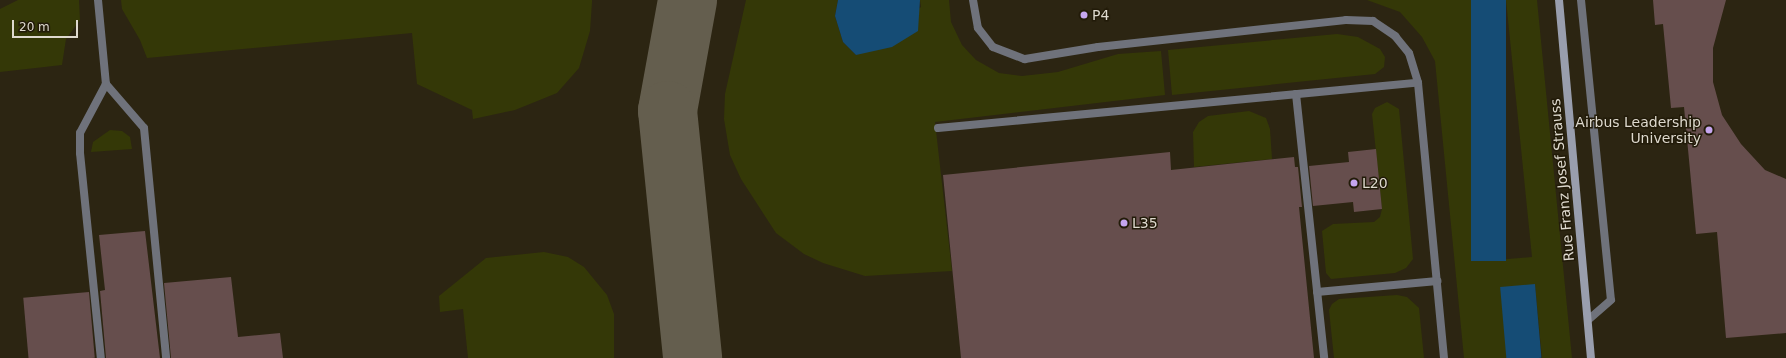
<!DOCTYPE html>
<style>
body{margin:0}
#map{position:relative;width:1786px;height:358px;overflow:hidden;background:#2c2512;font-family:"DejaVu Sans",sans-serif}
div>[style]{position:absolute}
.green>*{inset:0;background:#343807}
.water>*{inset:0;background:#154c75;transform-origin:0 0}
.taxiway>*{height:59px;margin:-29.5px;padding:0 29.5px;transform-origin:29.5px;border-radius:29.5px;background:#645e4e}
.building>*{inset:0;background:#664e4d;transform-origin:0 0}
.lane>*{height:8px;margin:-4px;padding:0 4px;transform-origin:4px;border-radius:4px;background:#6f727b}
.secondary>*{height:8px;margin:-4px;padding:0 4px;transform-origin:4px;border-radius:4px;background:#999ead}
.dots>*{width:11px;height:11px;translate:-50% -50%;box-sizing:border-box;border:2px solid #221b09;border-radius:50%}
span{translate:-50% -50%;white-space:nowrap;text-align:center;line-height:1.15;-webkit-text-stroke:3px #221b09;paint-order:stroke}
.poi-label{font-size:14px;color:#ded9ce}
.left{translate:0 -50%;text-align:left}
.right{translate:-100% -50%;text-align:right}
.street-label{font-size:14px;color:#ded9ce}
.scale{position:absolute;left:12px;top:20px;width:66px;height:18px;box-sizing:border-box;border:2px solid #ded9ce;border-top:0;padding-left:5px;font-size:12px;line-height:14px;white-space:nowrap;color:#ded9ce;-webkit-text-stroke:3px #221b09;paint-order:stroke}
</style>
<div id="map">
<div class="green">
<i style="clip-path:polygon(18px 0,79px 0,80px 20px,66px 39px,62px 65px,0 72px,0 9px)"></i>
<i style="clip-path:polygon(121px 0,592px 0,592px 2px,590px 31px,579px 68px,557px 93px,515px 110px,473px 119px,472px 110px,417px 84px,412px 33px,147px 58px,140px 40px,122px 9px)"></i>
<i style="clip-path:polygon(746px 0,838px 0,835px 16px,843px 42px,856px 55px,921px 7px,920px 0,949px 0,951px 22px,962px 45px,976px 60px,999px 73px,1022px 76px,1058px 72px,1118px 54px,1161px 51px,1165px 95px,935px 122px,952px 271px,865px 276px,823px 263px,804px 254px,776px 233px,741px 179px,730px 155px,724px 119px,725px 94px)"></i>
<i style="clip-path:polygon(1367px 0,1471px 0,1496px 260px,1532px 257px,1506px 0,1537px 0,1572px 358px,1542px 358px,1535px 285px,1501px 289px,1507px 358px,1464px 358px,1435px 61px,1422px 37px,1400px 12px)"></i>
<i style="clip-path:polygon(1337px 34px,1358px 37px,1380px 49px,1385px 57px,1384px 67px,1375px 74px,1172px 95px,1168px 50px)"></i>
<i style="clip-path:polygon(1387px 102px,1399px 109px,1413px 259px,1406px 268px,1395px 273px,1331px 279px,1326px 273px,1322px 231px,1333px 224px,1374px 222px,1380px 217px,1382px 209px,1372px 114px,1375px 108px)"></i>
<i style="clip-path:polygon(1249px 111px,1266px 118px,1270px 129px,1272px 159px,1194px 167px,1193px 132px,1199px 122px,1208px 116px)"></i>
<i style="clip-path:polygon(110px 130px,122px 131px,130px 137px,132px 149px,91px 152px,93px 142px)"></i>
<i style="clip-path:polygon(544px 252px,568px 257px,584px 267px,607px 295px,614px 314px,614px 358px,468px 358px,463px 309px,440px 312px,439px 296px,486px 258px)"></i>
<i style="clip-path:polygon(1397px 295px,1407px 297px,1419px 308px,1424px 358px,1334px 358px,1329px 310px,1332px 304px,1339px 299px)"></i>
</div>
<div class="water">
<i style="clip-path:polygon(838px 0,920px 0,918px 31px,892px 47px,856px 55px,843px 42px,835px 16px)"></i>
<i style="left:1471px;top:0;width:35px;height:261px"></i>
<i style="left:1535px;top:284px;width:74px;height:35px;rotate:85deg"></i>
</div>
<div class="taxiway">
<i style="left:687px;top:0;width:112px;rotate:100.3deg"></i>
<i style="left:667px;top:110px;width:249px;rotate:84.2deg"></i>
</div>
<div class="building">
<i style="clip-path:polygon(1653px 0,1726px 0,1713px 48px,1713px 82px,1722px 115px,1741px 144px,1765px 170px,1786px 179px,1786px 333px,1726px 338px,1717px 232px,1696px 234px,1684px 107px,1671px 108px,1663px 24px,1655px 25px)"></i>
<i style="clip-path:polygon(1376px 149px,1382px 209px,1354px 212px,1353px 202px,1313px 206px,1309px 166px,1349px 162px,1348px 152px)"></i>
<i style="clip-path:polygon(1170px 152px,1171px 170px,1294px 157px,1295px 167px,1298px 167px,1302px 207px,1299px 207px,1314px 358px,961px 358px,943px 175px)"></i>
<i style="clip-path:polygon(145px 231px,160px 358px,106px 358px,100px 291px,105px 290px,99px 235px)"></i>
<i style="clip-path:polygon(231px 277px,238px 337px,280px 333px,283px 358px,171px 358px,164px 283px)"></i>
<i style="left:89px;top:292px;width:66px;height:66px;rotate:85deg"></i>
</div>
<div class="lane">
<i style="left:98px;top:0;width:84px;rotate:84.6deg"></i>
<i style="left:106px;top:84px;width:55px;rotate:118deg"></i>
<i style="left:80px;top:133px;width:20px;rotate:90deg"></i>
<i style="left:80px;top:153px;width:206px;rotate:84.2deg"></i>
<i style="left:973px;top:0;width:28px;rotate:80deg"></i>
<i style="left:978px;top:28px;width:24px;rotate:52deg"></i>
<i style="left:993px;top:47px;width:34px;rotate:21deg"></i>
<i style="left:1025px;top:59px;width:74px;rotate:-9.3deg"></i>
<i style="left:1098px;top:47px;width:249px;rotate:-6.2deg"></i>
<i style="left:1346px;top:20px;width:27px;rotate:2deg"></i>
<i style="left:1373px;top:21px;width:27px;rotate:34deg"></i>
<i style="left:1395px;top:36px;width:22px;rotate:51deg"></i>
<i style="left:1409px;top:53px;width:31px;rotate:73deg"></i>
<i style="left:1418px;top:83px;width:276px;rotate:84.6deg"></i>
<i style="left:1581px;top:0;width:301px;rotate:84.3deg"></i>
<i style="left:1611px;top:300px;width:30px;rotate:139deg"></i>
<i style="left:106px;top:84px;width:58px;rotate:49.2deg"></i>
<i style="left:144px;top:128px;width:231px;rotate:84.5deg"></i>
<i style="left:1296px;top:94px;width:265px;rotate:83.9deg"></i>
<i style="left:938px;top:128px;width:482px;rotate:-5.4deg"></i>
<i style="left:1317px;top:292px;width:121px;rotate:-5.2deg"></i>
</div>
<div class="secondary">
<i style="left:1559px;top:0;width:359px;rotate:84.9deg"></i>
</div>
<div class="dots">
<i style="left:1084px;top:15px;background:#c6a6f0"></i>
<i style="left:1709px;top:130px;background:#c6a6f0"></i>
<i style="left:1354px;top:183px;background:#c6a6f0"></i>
<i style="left:1124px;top:223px;background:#c6a6f0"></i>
</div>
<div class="poi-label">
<span class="left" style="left:1092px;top:15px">P4</span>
<span class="right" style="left:1701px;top:130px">Airbus Leadership<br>University</span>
<span class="left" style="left:1362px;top:183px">L20</span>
<span class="left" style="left:1132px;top:223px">L35</span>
</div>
<div class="street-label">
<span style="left:1562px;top:180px;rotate:-95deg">Rue Franz Josef Strauss</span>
</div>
<div class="scale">20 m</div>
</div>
